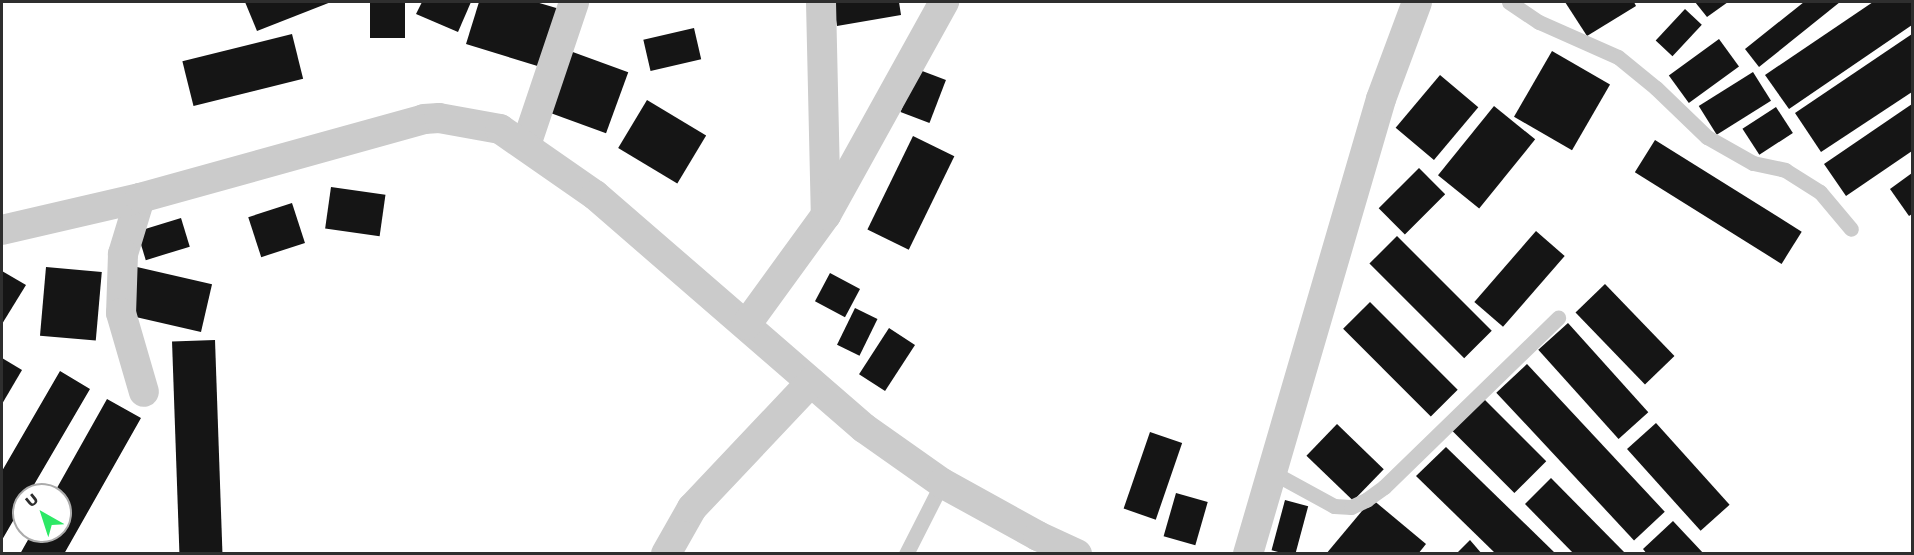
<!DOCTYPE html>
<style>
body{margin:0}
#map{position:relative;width:1914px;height:555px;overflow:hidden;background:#fff;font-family:"Work Sans",sans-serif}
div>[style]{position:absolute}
.building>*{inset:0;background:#151515;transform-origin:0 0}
.service>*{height:15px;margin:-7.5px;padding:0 7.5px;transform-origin:7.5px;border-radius:7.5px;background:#cbcbcb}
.minor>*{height:30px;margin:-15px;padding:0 15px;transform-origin:15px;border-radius:15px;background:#cbcbcb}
span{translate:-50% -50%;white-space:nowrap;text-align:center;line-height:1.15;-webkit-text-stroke:6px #fff;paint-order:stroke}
.frame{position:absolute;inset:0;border:3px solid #2e2e2e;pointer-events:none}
.north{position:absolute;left:12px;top:483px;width:60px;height:60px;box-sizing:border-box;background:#fff;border:2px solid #ababab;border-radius:50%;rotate:321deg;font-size:16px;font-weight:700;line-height:24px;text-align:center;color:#2e2e2e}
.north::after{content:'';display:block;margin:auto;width:21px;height:27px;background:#2de866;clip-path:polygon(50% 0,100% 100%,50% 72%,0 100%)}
</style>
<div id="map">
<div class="building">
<i style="clip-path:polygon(245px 2px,331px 2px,257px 31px)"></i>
<i style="left:370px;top:2px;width:35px;height:36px"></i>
<i style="clip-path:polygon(422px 2px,471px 2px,458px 32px,416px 14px)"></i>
<i style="clip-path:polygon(479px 2px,536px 2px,563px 10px,544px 68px,466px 44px)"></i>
<i style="clip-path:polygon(833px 2px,899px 2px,901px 15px,837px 26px)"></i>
<i style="clip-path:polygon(1565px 2px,1634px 2px,1636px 6px,1587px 36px)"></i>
<i style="clip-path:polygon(1695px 2px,1728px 2px,1707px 17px)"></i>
<i style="clip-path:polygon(1804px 2px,1840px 2px,1759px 67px,1745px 49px)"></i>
<i style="clip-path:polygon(1873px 2px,1912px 2px,1912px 25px,1789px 109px,1765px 75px)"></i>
<i style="left:1685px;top:9px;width:23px;height:43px;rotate:43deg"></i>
<i style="left:694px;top:28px;width:32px;height:52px;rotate:77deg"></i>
<i style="left:292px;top:34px;width:46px;height:113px;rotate:76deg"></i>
<i style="clip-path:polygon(1912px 34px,1912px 92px,1821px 152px,1795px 113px)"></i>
<i style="left:1719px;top:39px;width:34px;height:62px;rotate:54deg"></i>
<i style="left:570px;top:51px;width:62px;height:65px;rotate:20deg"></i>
<i style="left:1552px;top:51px;width:67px;height:76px;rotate:30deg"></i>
<i style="left:917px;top:69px;width:31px;height:46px;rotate:21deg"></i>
<i style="left:1753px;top:72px;width:34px;height:64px;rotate:58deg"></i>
<i style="left:1440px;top:75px;width:50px;height:69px;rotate:40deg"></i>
<i style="left:647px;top:100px;width:69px;height:56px;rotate:31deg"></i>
<i style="clip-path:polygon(1912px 104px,1912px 151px,1846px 196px,1824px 164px)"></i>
<i style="left:1494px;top:106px;width:53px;height:89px;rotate:39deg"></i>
<i style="left:1776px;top:107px;width:31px;height:40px;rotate:57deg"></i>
<i style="left:913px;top:136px;width:46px;height:104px;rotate:26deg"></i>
<i style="left:1655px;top:140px;width:173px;height:38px;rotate:32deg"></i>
<i style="left:1419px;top:168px;width:37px;height:57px;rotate:45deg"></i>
<i style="clip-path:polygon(1912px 173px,1912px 214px,1909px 216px,1890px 189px)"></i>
<i style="left:331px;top:187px;width:55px;height:42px;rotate:8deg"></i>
<i style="left:292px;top:203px;width:42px;height:46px;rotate:72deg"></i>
<i style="left:181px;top:218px;width:30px;height:46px;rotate:73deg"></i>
<i style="left:1536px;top:231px;width:38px;height:94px;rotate:41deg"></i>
<i style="left:1397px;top:236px;width:134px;height:39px;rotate:45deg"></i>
<i style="left:46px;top:267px;width:56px;height:69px;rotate:5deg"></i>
<i style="left:137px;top:267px;width:77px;height:49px;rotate:13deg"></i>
<i style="clip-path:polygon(2px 271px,26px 285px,2px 324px)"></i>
<i style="left:830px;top:273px;width:34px;height:32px;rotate:28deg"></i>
<i style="left:1605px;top:284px;width:100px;height:41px;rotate:46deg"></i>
<i style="left:1370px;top:302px;width:124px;height:38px;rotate:45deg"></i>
<i style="left:855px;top:308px;width:25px;height:41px;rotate:26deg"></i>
<i style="left:1568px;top:323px;width:120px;height:40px;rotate:48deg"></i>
<i style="left:889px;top:328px;width:31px;height:55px;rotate:33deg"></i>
<i style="left:215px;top:340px;width:214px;height:43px;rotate:88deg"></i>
<i style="clip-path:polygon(2px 358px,22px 370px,2px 404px)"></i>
<i style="left:1527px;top:364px;width:202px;height:42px;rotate:47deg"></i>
<i style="clip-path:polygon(60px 371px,90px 389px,28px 495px,24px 495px,24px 502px,2px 540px,2px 471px)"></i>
<i style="clip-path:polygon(107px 399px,141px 418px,64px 554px,20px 554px,33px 531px,60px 531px,60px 495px,53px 495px)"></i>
<i style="left:1484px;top:399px;width:88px;height:45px;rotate:45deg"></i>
<i style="left:1656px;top:423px;width:110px;height:39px;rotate:48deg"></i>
<i style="left:1337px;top:424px;width:65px;height:44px;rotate:44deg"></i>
<i style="left:1150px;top:432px;width:34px;height:81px;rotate:19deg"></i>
<i style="clip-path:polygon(1446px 447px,1556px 554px,1496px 554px,1416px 476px)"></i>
<i style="clip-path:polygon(1551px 478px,1626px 554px,1574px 554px,1525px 504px)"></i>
<i style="left:1176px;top:493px;width:33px;height:45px;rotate:16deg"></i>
<i style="clip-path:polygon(1372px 499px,1426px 544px,1418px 554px,1326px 554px)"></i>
<i style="left:1285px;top:500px;width:24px;height:52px;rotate:15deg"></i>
<i style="clip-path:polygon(1673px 521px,1704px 554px,1647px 554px,1643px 549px)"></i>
<i style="clip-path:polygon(1470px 540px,1482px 554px,1456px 554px)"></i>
</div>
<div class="service">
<i style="left:1509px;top:2px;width:36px;rotate:34deg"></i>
<i style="left:1539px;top:22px;width:86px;rotate:23.9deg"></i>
<i style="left:1618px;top:57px;width:49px;rotate:39.2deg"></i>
<i style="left:1656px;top:88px;width:71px;rotate:43.9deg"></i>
<i style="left:1707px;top:137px;width:53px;rotate:29.5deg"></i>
<i style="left:1753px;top:163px;width:33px;rotate:12deg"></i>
<i style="left:1785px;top:170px;width:41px;rotate:32.2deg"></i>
<i style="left:1820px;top:192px;width:48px;rotate:50deg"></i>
<i style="left:1272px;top:472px;width:71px;rotate:28.7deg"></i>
<i style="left:1334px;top:506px;width:17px;rotate:3deg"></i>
<i style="left:1351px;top:507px;width:17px;rotate:-25deg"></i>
<i style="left:1366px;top:500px;width:22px;rotate:-36deg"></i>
<i style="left:1384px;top:487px;width:243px;rotate:-44.2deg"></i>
<i style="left:906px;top:554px;width:80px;rotate:-63.1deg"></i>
</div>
<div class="minor">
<i style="left:821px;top:2px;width:213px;rotate:88.7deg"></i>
<i style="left:526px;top:145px;width:151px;rotate:-71.4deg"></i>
<i style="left:140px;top:198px;width:59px;rotate:106.9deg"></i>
<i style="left:123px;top:254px;width:59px;rotate:91.9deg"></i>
<i style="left:121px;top:313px;width:82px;rotate:73.8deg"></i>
<i style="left:2px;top:230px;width:142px;rotate:-13.1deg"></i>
<i style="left:140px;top:198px;width:295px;rotate:-15.5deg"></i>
<i style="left:424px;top:119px;width:15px;rotate:-4deg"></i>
<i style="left:439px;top:118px;width:62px;rotate:10.2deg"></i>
<i style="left:500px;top:129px;width:116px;rotate:34.8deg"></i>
<i style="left:595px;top:195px;width:356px;rotate:40.9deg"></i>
<i style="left:864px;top:428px;width:95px;rotate:35.2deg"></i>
<i style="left:942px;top:483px;width:110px;rotate:28.9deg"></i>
<i style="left:1038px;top:536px;width:43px;rotate:24.8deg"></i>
<i style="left:746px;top:325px;width:136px;rotate:-54deg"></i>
<i style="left:826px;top:215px;width:244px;rotate:-61deg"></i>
<i style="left:666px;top:554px;width:53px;rotate:-60.5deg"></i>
<i style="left:692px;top:508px;width:173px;rotate:-46.6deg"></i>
<i style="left:1248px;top:554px;width:474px;rotate:-73.7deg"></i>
<i style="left:1381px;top:99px;width:103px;rotate:-69.6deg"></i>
</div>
<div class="frame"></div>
<div class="north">U</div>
</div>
